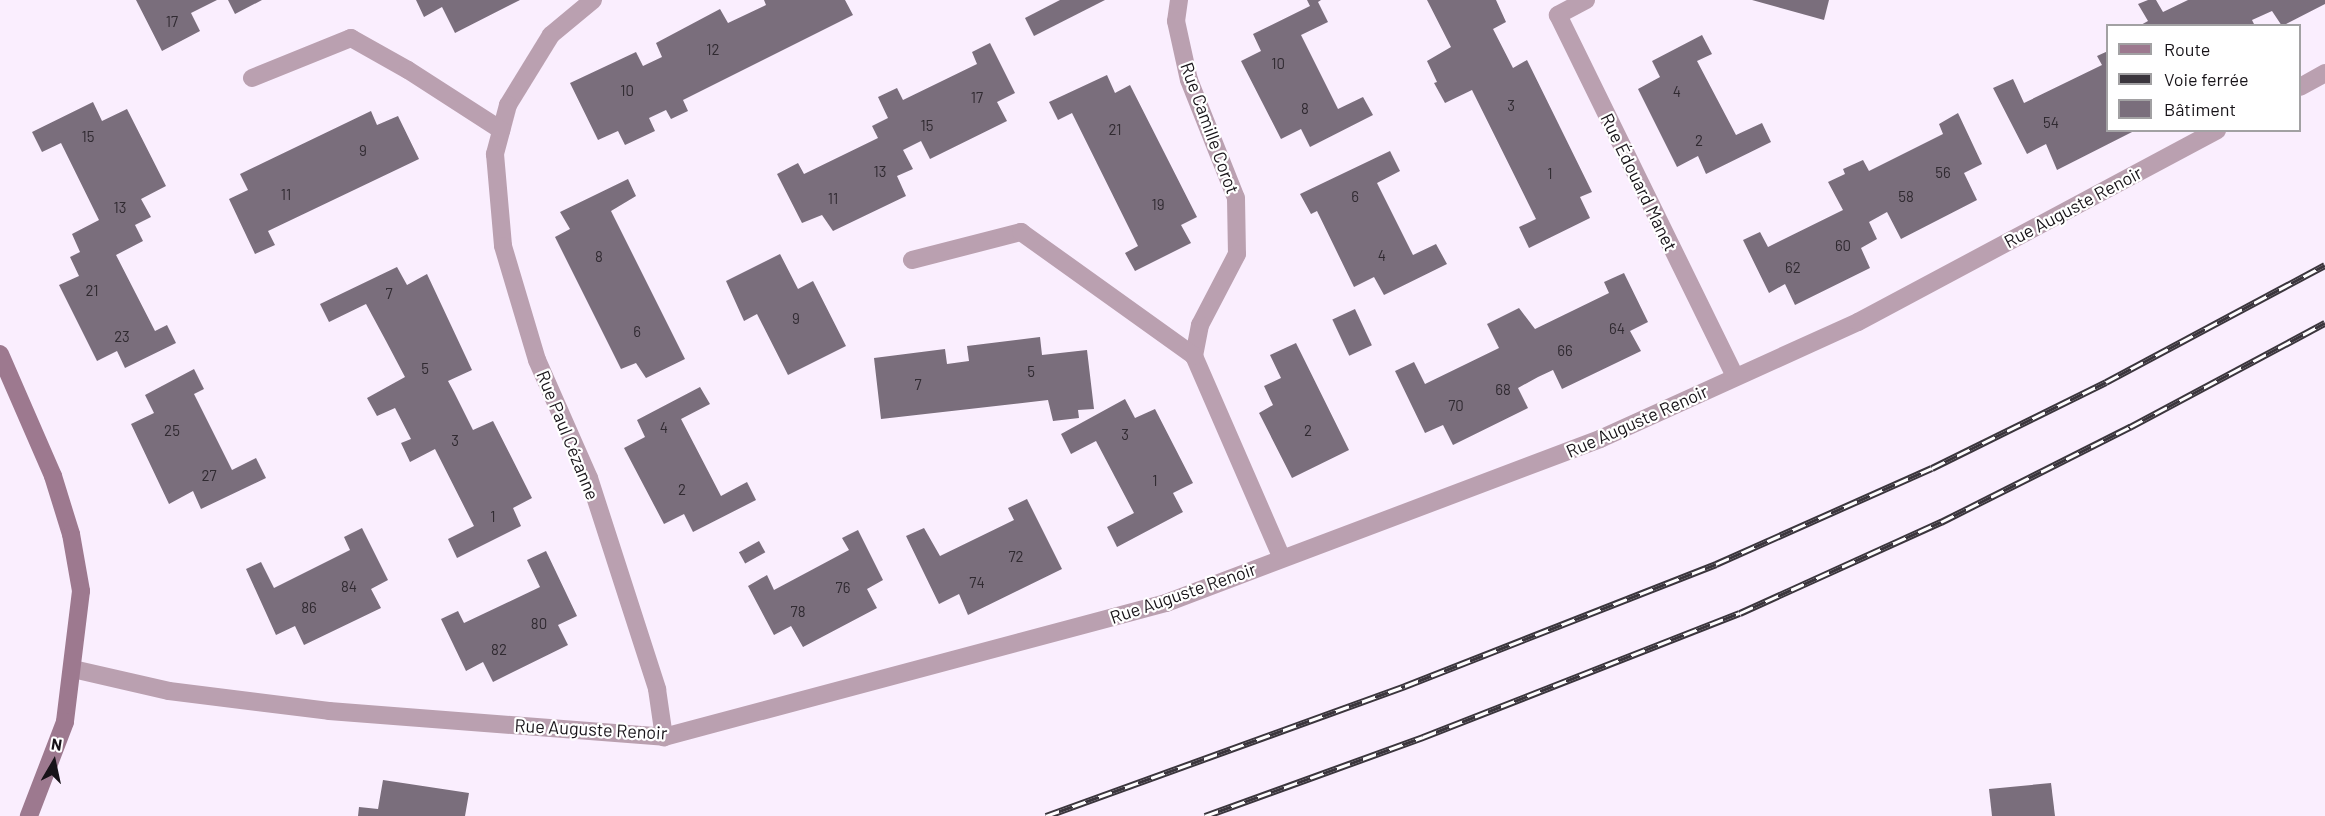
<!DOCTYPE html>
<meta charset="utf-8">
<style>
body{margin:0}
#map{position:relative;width:2325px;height:816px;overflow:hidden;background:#faeefe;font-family:Barlow,sans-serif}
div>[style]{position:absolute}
.building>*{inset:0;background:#7a6e7c;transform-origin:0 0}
.street>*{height:18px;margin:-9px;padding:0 9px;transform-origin:9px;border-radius:9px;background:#baa0b0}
.secondary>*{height:18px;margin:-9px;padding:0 9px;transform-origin:9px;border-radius:9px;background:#9d798f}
.rail>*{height:7px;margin-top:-3.5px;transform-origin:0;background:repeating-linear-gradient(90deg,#fff 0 14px,#3b363d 0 28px);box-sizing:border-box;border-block:2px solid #3b363d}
span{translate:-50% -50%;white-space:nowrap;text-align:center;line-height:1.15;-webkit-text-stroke:4.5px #fff;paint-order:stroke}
.number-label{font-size:15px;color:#302a31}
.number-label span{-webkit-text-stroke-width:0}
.street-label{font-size:18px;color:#171318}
.legend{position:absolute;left:2106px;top:24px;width:195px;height:108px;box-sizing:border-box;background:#fff;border:2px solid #a2a1a3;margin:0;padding:8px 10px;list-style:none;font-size:18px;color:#171318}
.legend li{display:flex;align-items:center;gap:12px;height:30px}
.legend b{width:30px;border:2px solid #a2a1a3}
.north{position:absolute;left:24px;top:732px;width:60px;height:60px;-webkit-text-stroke:4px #fff;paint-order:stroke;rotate:9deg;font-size:16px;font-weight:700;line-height:24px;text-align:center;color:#171318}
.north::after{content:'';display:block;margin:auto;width:21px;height:27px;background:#171318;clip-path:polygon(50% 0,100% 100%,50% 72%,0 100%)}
</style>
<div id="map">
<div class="building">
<i style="clip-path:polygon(136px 0,217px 0,191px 13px,200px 31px,162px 51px)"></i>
<i style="clip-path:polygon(228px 0,262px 0,235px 14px)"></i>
<i style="clip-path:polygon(416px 0,520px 0,455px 33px,442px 7px,424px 17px)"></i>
<i style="clip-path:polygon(764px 0,845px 0,853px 15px,683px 100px,688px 111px,671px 119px,666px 110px,649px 118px,655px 131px,625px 145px,618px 131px,598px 140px,570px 83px,636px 52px,643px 66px,662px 57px,656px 43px,720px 9px,728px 23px,766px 5px)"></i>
<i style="clip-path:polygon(1060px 0,1105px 0,1034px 36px,1025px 18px)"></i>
<i style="clip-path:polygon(1307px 0,1321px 0,1318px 2px,1328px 22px,1301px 35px,1338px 109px,1363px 97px,1373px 115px,1310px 147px,1301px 129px,1281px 139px,1241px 61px,1261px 51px,1253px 34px,1310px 6px)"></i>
<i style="clip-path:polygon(1427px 0,1496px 0,1506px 22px,1493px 29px,1513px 68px,1527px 60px,1592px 192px,1580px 197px,1590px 218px,1529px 248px,1519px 227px,1536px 219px,1472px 90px,1445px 103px,1434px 83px,1437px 82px,1427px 61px,1451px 47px)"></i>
<i style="clip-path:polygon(1752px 0,1829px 0,1824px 20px)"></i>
<i style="clip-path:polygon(2148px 0,2156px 0,2163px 12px,2188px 0,2325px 0,2325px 4px,2282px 26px,2272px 11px,2252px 20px,2255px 26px,2139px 26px,2148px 21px,2138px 4px)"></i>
<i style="clip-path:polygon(1702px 35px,1712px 54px,1697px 61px,1736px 135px,1762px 123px,1771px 142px,1706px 174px,1698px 156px,1677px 167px,1638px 89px,1660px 77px,1652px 61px)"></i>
<i style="clip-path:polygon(990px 43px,1015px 93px,997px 102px,1007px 121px,930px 159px,921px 141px,903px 150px,913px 169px,897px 176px,906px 196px,833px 231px,822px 215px,802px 223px,777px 174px,798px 163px,804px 174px,878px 138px,872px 126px,888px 118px,878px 97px,897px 88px,903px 100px,977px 64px,972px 52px)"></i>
<i style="clip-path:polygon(2108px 51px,2108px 130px,2136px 130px,2057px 170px,2046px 144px,2027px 154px,1993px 88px,2013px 79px,2024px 103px,2102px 65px,2097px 56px)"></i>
<i style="clip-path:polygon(1107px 75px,1115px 93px,1130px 85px,1197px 217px,1181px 225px,1191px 243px,1135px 271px,1125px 253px,1138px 246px,1072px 113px,1058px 120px,1049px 102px)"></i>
<i style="clip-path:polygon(93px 102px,102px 121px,127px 109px,166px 186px,141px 199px,151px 217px,135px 225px,143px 241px,116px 255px,155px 331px,167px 325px,176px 343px,125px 368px,117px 351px,97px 361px,59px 285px,79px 276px,70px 257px,80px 252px,72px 234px,99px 220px,61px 143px,42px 152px,32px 132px)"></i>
<i style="clip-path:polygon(371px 111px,377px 125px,398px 116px,419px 159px,268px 231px,275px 245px,255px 254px,229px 199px,248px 190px,240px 174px)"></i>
<i style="clip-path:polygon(1958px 113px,1982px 164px,1964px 173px,1977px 200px,1901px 239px,1887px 212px,1869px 222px,1877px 239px,1861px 248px,1870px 268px,1795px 305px,1785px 284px,1769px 293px,1743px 240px,1760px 232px,1768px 247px,1843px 210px,1828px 182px,1845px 174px,1843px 169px,1863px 160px,1869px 171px,1943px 134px,1939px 124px)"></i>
<i style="clip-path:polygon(1390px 151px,1400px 171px,1377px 183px,1413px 255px,1436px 244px,1447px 264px,1384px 295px,1374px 277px,1354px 287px,1317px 211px,1311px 214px,1300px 194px)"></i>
<i style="clip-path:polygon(628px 179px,636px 196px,611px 211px,685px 359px,646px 378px,636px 363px,621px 369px,555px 237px,570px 229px,560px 212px)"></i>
<i style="clip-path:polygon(780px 254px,798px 289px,813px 281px,846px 346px,788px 375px,757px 314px,744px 321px,726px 281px)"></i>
<i style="clip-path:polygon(397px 267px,407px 285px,427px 274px,472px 370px,448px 381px,454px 392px,473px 430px,493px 421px,532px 498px,513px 508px,521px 526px,457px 558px,448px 539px,474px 526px,435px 449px,410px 462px,401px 443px,411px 439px,395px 408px,377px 416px,367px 398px,405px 377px,386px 341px,366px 304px,329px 322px,320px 304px)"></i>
<i style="clip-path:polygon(1624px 273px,1648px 322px,1630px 331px,1641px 351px,1562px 389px,1553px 370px,1538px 377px,1518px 388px,1528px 408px,1453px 445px,1443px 425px,1425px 433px,1395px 371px,1414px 362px,1425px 384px,1499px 348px,1487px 324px,1519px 308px,1535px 329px,1609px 293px,1604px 282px)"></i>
<i style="left:1355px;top:309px;width:40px;height:25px;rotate:65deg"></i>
<i style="clip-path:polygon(1040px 337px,1042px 355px,1087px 350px,1094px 409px,1078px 410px,1079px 418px,1053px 421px,1048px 400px,881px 419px,874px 358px,945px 349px,947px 364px,969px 361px,967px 346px)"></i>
<i style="clip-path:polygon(1296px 343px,1349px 450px,1292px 478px,1259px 413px,1273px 405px,1264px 386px,1281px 378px,1270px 355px)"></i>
<i style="clip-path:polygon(194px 369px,204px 389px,194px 394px,232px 470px,256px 458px,266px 478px,201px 509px,193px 491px,169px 504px,131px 424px,154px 413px,145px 395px)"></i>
<i style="clip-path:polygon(700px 387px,710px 404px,681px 419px,721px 496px,747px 482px,756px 500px,693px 532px,684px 514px,664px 524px,624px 448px,645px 437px,637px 420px)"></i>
<i style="clip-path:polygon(1125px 399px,1135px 418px,1155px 409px,1193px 483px,1173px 493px,1183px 512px,1117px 547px,1107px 527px,1134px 513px,1096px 441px,1071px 454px,1061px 434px)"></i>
<i style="clip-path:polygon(1027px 499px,1062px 569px,968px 615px,959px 594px,939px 604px,906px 536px,924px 528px,940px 556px,1014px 520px,1008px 508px)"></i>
<i style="clip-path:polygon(362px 528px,388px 580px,371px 589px,381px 608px,304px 645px,295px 626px,276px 635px,246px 569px,261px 562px,274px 588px,350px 550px,344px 537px)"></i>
<i style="clip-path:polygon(858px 530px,883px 580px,867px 589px,877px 608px,803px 647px,791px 626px,774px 635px,748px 586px,767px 575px,774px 590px,849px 550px,842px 538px)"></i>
<i style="left:759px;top:541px;width:13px;height:23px;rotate:61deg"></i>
<i style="clip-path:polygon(546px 551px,577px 616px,558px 625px,568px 645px,493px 682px,483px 662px,466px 671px,441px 619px,458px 611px,464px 623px,540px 587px,527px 560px)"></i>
<i style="clip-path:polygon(383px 780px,469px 793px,465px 816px,358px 816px,359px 807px,378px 809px)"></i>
<i style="clip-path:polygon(2051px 783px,2055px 816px,1992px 816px,1989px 789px)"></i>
</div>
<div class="street">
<i style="left:593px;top:0;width:55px;rotate:140.2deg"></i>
<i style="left:551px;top:35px;width:82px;rotate:121.6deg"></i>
<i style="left:508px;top:105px;width:51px;rotate:104.9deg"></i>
<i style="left:495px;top:154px;width:92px;rotate:85deg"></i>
<i style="left:503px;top:246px;width:119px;rotate:73.4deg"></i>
<i style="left:537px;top:360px;width:129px;rotate:66.2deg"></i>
<i style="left:589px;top:478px;width:222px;rotate:72.1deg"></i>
<i style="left:657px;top:689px;width:49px;rotate:81.7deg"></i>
<i style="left:1179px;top:0;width:21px;rotate:98deg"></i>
<i style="left:1176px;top:21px;width:60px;rotate:77.6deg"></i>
<i style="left:1189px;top:80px;width:127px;rotate:68.3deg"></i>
<i style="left:1236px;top:198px;width:56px;rotate:89deg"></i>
<i style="left:1237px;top:254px;width:80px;rotate:117.5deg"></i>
<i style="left:1200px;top:325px;width:32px;rotate:101deg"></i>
<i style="left:1194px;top:356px;width:220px;rotate:66.5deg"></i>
<i style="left:1586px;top:0;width:32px;rotate:152deg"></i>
<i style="left:1558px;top:15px;width:403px;rotate:63.9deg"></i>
<i style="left:252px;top:78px;width:107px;rotate:-22deg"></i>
<i style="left:351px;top:38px;width:65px;rotate:29.3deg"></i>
<i style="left:408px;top:70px;width:111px;rotate:32.8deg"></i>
<i style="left:2300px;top:87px;width:29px;rotate:-29deg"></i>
<i style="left:912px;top:260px;width:113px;rotate:-14.4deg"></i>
<i style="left:1021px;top:232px;width:213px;rotate:35.6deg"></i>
<i style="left:73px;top:669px;width:98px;rotate:12.9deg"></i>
<i style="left:169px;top:691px;width:161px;rotate:7.1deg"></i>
<i style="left:329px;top:711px;width:336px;rotate:4.4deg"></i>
<i style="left:664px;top:737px;width:520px;rotate:-14.95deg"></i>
<i style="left:1166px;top:603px;width:464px;rotate:-20.7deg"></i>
<i style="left:1600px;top:439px;width:283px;rotate:-24.4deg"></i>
<i style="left:1858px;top:322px;width:407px;rotate:-28.1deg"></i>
</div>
<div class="secondary">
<i style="left:0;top:354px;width:133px;rotate:66.5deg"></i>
<i style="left:53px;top:476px;width:61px;rotate:72.8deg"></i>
<i style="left:71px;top:534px;width:58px;rotate:80deg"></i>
<i style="left:81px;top:591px;width:132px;rotate:97deg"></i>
<i style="left:65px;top:722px;width:101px;rotate:111deg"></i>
</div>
<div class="rail">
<i style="left:1046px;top:816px;width:382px;rotate:-19.9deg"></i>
<i style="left:1405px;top:686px;width:334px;rotate:-21.4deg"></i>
<i style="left:1716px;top:564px;width:236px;rotate:-24deg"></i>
<i style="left:1932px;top:468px;width:194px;rotate:-26.3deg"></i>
<i style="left:2106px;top:382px;width:248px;rotate:-28.1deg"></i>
<i style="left:1205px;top:816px;width:232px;rotate:-19.9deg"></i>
<i style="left:1423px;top:737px;width:340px;rotate:-21.4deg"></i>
<i style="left:1740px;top:613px;width:221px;rotate:-24.4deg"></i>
<i style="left:1941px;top:522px;width:212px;rotate:-26.7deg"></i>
<i style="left:2130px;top:427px;width:221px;rotate:-28.1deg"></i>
</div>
<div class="number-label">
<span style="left:172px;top:22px">17</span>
<span style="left:713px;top:50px">12</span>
<span style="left:1278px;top:64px">10</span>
<span style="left:627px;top:91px">10</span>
<span style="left:1677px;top:92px">4</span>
<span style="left:977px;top:98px">17</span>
<span style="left:1511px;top:106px">3</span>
<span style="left:1305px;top:109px">8</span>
<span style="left:2051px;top:123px">54</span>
<span style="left:927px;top:126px">15</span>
<span style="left:1115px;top:130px">21</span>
<span style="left:88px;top:137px">15</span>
<span style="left:1699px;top:141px">2</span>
<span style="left:363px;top:151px">9</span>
<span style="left:880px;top:172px">13</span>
<span style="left:1943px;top:173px">56</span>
<span style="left:1550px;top:174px">1</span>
<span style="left:286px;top:195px">11</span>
<span style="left:1355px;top:197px">6</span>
<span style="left:1906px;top:197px">58</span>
<span style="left:833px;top:199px">11</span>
<span style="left:1158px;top:205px">19</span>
<span style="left:120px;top:208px">13</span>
<span style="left:1843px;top:246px">60</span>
<span style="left:1382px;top:256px">4</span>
<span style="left:599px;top:257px">8</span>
<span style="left:1793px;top:268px">62</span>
<span style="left:92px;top:291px">21</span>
<span style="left:389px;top:294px">7</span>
<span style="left:796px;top:319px">9</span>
<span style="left:1617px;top:329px">64</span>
<span style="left:637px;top:332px">6</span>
<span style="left:122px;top:337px">23</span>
<span style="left:1565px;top:351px">66</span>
<span style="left:425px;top:369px">5</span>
<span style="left:1031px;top:372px">5</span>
<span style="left:918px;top:385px">7</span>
<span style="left:1503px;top:390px">68</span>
<span style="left:1456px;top:406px">70</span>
<span style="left:664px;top:428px">4</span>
<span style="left:172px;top:431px">25</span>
<span style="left:1308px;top:431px">2</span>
<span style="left:1125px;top:435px">3</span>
<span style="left:455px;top:441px">3</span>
<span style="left:209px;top:476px">27</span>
<span style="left:1155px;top:481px">1</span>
<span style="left:682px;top:490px">2</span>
<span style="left:493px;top:517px">1</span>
<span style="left:1016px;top:557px">72</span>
<span style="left:977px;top:583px">74</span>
<span style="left:349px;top:587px">84</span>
<span style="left:843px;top:588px">76</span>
<span style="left:309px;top:608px">86</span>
<span style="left:798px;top:612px">78</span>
<span style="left:539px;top:624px">80</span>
<span style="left:499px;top:650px">82</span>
</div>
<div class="street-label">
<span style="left:1210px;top:128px;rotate:70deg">Rue Camille Corot</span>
<span style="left:1639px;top:182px;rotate:64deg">Rue Édouard Manet</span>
<span style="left:2073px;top:207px;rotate:-28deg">Rue Auguste Renoir</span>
<span style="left:1637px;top:421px;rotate:-24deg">Rue Auguste Renoir</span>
<span style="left:568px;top:435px;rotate:68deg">Rue Paul Cézanne</span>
<span style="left:1183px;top:593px;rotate:-19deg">Rue Auguste Renoir</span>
<span style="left:591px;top:729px;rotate:3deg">Rue Auguste Renoir</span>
</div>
<ul class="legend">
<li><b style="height:8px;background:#9d798f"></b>Route</li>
<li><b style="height:8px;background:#3b363d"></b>Voie ferrée</li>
<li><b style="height:16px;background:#7a6e7c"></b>Bâtiment</li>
</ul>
<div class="north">N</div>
</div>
